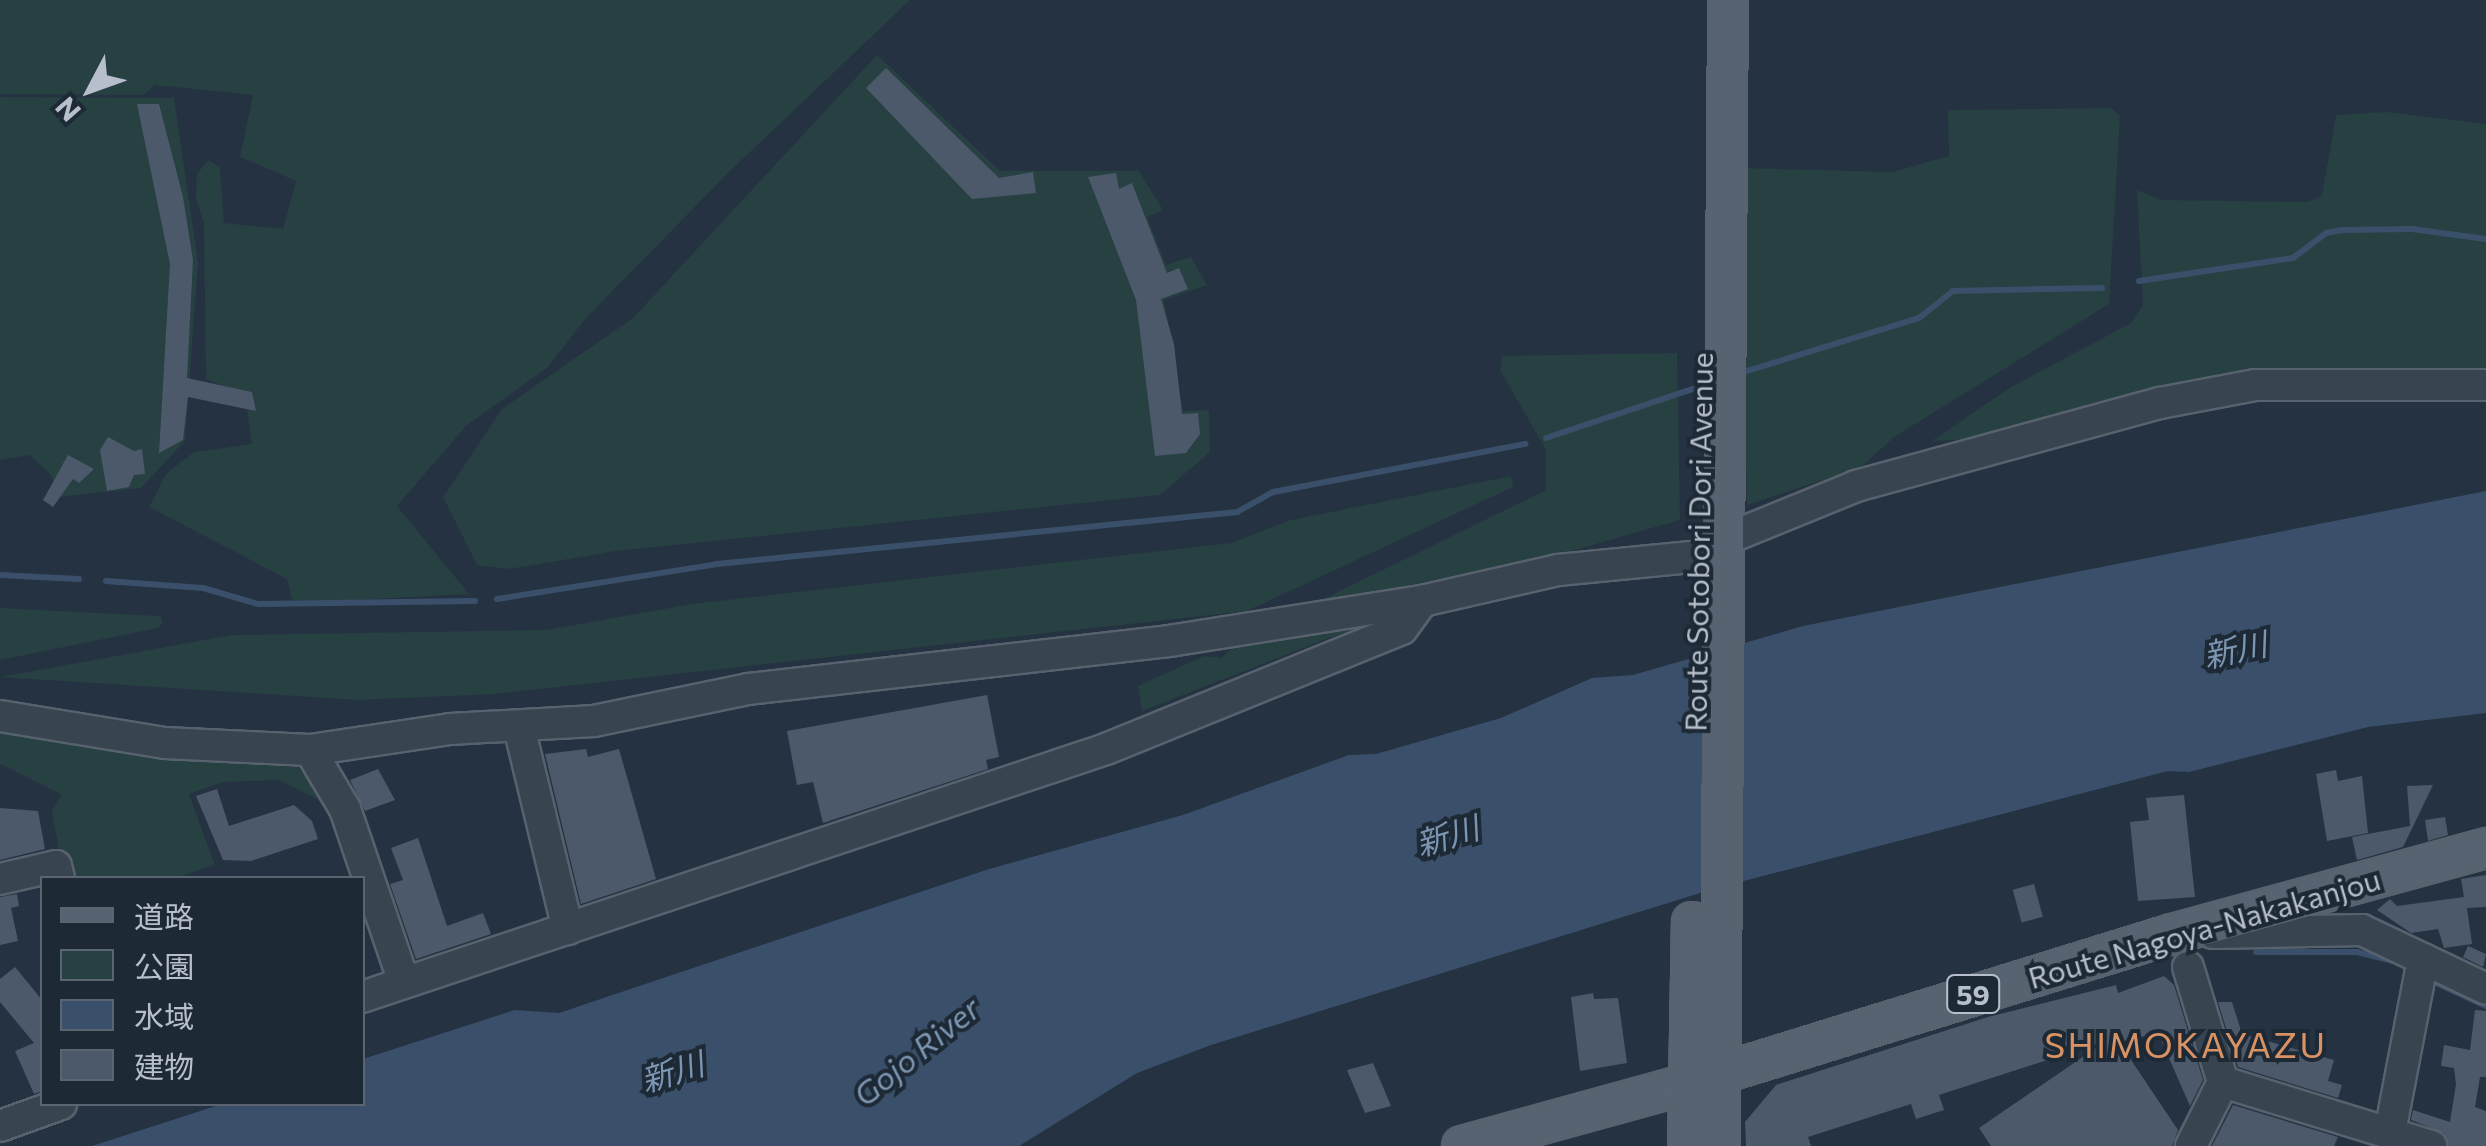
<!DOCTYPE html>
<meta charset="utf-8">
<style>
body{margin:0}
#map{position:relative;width:2486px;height:1146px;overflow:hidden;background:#253241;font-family:Commissioner,"Noto Sans JP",sans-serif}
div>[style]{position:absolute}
.green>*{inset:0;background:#274042}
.water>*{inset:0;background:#3a506a}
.stream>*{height:6px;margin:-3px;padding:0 3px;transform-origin:3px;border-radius:3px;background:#3a506a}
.building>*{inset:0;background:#4b596a;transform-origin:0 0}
.roads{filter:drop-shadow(2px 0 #57626e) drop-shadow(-2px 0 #57626e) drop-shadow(0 2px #57626e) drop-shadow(0 -2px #57626e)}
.minor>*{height:30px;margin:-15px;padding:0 15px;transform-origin:15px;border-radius:15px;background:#394451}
.major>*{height:38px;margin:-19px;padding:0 19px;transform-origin:19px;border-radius:19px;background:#576370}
span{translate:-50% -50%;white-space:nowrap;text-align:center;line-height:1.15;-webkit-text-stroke:8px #1e2936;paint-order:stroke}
.shield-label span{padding:2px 8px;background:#1e2936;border:2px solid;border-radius:8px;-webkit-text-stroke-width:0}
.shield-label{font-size:28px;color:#b6bfcb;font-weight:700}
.street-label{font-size:30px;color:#b6bfcb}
.water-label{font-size:32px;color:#7c96b2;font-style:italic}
.quarter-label{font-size:35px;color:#d89264;letter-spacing:2.5px}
.legend{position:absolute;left:40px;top:876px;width:325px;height:230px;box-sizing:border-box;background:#1e2936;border:2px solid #5b6572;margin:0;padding:12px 18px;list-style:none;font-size:30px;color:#b6bfcb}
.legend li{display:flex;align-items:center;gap:20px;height:50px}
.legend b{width:50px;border:2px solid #5b6572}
.north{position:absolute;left:40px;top:40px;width:100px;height:100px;-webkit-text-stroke:8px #1e2936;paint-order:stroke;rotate:229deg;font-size:28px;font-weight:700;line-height:40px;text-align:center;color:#b6bfcb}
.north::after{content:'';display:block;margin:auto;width:35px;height:45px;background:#b6bfcb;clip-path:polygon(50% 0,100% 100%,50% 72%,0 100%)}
</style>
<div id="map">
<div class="green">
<i style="clip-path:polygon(0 0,910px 0,729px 172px,586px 318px,548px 367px,466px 426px,397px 506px,469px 594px,335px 601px,292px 600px,287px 579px,149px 507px,166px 474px,194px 452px,252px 444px,245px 394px,206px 379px,204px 224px,196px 198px,197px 174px,208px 160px,220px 167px,224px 223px,283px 229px,296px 181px,240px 157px,253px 95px,155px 85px,143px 95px,0 94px)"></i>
<i style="clip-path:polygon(877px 55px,1000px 171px,1139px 171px,1163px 210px,1147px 217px,1166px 265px,1191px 257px,1207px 285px,1164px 300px,1183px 411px,1209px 410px,1210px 452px,1160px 495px,616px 551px,509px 569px,477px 565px,443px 497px,502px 409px,633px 318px)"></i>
<i style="clip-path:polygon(0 97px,174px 98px,198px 262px,185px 441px,141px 488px,58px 497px,51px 475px,30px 455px,0 460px)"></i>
<i style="clip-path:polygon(2111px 108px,2120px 116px,2109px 304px,1894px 437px,1860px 468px,1747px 505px,1739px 168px,1892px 172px,1949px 156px,1948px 110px)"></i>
<i style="clip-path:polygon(2386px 112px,2486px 124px,2486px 372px,2342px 370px,2253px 378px,1996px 438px,1932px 441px,2011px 387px,2131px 323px,2143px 305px,2137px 190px,2161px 200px,2308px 202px,2322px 195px,2336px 115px)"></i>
<i style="clip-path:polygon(1677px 353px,1680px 520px,1568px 552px,1307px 607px,1546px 490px,1546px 450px,1500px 370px,1502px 356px)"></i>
<i style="clip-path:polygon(1511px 476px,1513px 487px,1247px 611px,494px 694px,358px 700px,0 677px,232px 635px,546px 630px,692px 604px,1231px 543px,1291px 520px)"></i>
<i style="clip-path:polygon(0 608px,160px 616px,163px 622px,158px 628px,0 660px)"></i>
<i style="clip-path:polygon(1390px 619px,1329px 638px,1142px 711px,1138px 686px,1204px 656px,1221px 658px,1245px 638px)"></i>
<i style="clip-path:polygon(0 728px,290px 759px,323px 795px,317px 799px,279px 780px,223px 782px,189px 794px,215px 865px,174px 878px,64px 878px,52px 811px,62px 795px,0 764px)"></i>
</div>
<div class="water">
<i style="clip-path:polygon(2486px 491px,2486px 713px,2368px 727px,2189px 772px,2168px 771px,1713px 889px,1211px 1045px,1137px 1073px,1019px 1146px,92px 1146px,222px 1104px,362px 1104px,363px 1059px,515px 1010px,559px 1013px,986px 870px,1183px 815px,1349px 755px,1376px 754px,1501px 718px,1592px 678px,1633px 675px,1803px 626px)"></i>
</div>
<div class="stream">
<i style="left:2139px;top:281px;width:156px;rotate:-8.5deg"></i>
<i style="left:2293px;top:258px;width:41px;rotate:-37.1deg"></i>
<i style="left:2326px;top:233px;width:16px;rotate:-11deg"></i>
<i style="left:2342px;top:230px;width:70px;rotate:-0.8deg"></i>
<i style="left:2412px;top:229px;width:75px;rotate:7.7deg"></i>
<i style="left:1737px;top:374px;width:190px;rotate:-17.1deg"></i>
<i style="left:1919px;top:318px;width:43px;rotate:-38.5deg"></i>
<i style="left:1953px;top:291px;width:149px;rotate:-1.2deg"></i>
<i style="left:1546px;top:438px;width:173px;rotate:-18.5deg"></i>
<i style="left:0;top:575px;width:79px;rotate:2.9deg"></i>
<i style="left:106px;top:581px;width:97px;rotate:4.1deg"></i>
<i style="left:203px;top:588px;width:57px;rotate:16.2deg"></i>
<i style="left:258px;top:604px;width:217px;rotate:-0.8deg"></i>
<i style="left:497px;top:599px;width:223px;rotate:-9deg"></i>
<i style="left:717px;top:564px;width:523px;rotate:-5.71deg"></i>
<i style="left:1237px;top:512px;width:41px;rotate:-29.1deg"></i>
<i style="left:1273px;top:492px;width:257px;rotate:-10.8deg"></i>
<i style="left:2256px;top:952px;width:101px"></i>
<i style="left:2357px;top:952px;width:37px;rotate:14deg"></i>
<i style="left:2432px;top:981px;width:60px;rotate:24.8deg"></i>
</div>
<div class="building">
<i style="clip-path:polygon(886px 68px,999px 178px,1033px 172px,1036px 193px,972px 199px,866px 88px)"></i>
<i style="clip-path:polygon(137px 104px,159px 104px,183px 197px,193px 260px,187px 378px,252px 392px,256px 411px,188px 397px,183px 440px,159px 453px,170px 264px)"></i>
<i style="clip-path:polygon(1116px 173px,1119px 189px,1132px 183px,1167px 273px,1179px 268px,1188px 289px,1161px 299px,1174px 344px,1182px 414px,1198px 413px,1200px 434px,1186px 453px,1155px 456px,1136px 300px,1088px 177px)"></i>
<i style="clip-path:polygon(108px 437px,134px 451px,142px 449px,145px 474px,134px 475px,129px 487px,107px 491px,100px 450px)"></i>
<i style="clip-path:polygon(68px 455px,94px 469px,79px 483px,73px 479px,53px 507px,43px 500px)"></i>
<i style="clip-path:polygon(987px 695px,999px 757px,986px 760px,988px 769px,823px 823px,813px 782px,797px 785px,787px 731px)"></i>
<i style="clip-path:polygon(586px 749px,588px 757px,619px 749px,656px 879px,581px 904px,545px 754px)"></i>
<i style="clip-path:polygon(378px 769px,395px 800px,365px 811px,350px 780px)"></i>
<i style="clip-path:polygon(2336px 770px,2338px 781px,2362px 776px,2368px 833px,2327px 841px,2316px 774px)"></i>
<i style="clip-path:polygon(2433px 785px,2403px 847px,2357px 860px,2352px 837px,2410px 826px,2407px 786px)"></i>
<i style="clip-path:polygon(217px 789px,229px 826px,294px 805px,312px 821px,318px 839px,251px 861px,223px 860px,196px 796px)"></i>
<i style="clip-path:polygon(2184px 795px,2195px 897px,2138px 901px,2130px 822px,2149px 820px,2146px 798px)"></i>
<i style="clip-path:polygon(0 808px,38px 811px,45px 849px,0 860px)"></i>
<i style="clip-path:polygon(2445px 817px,2448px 835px,2428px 841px,2425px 820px)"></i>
<i style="clip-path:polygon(418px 838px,447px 926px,483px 913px,491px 934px,416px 959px,390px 884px,403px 880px,391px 848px)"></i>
<i style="clip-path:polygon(2486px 875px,2486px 907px,2467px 908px,2472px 944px,2444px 948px,2438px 929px,2411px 933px,2377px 910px,2390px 899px,2397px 906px,2464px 897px,2461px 879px)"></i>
<i style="left:2034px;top:884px;width:34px;height:22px;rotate:75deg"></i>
<i style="clip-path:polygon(17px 894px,19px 906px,11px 908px,18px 941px,0 945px,0 897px)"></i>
<i style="clip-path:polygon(2468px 946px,2486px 954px,2483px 967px,2463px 957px)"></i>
<i style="clip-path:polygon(15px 967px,42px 1000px,42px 1091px,34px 1094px,15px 1051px,34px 1043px,0 1002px,0 979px)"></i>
<i style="clip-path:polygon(2164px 976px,2174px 985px,2203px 1080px,2190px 1106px,2158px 1033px,2119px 1042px,2178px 1130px,2172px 1146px,1991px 1146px,1979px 1128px,2106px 1041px,1939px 1095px,1944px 1110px,1916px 1119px,1911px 1104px,1808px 1137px,1811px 1146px,1746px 1146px,1745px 1122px,1776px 1085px,1988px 1017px,2116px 985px,2118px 993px)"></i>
<i style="clip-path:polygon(1593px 993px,1594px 999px,1618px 998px,1627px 1063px,1580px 1071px,1571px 997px)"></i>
<i style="clip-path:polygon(2218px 1002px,2232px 1002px,2242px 1034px,2334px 1060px,2328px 1081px,2342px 1085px,2338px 1098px,2238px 1067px)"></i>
<i style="clip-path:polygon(2475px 1010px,2486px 1011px,2486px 1077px,2480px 1077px,2475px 1107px,2486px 1111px,2486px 1146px,2449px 1146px,2444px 1133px,2411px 1120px,2413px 1110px,2450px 1122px,2456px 1084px,2454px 1068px,2441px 1066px,2444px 1045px,2470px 1050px)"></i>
<i style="clip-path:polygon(1373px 1063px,1391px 1106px,1365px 1113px,1347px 1070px)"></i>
<i style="clip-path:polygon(2233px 1105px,2338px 1137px,2334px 1146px,2212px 1146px)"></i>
</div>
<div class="roads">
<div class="minor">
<i style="left:0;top:716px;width:167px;rotate:9.3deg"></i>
<i style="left:165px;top:743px;width:145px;rotate:2.8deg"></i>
<i style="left:310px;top:750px;width:142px;rotate:-8.5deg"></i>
<i style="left:450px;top:729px;width:144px;rotate:-3.2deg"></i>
<i style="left:594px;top:721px;width:158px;rotate:-11.7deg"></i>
<i style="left:749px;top:689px;width:423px;rotate:-6.5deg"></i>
<i style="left:1169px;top:641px;width:256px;rotate:-9deg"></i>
<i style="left:1422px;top:601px;width:139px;rotate:-12.8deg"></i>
<i style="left:1558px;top:570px;width:144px;rotate:-5.6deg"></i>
<i style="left:1701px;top:556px;width:28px;rotate:-35deg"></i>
<i style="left:1724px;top:540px;width:143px;rotate:-22.2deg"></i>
<i style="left:1856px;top:486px;width:315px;rotate:-15.3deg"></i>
<i style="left:2160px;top:403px;width:97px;rotate:-10.7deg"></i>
<i style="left:2255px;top:385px;width:231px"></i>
<i style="left:519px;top:727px;width:208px;rotate:76.4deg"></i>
<i style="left:310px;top:750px;width:69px;rotate:59.3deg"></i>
<i style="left:345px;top:809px;width:183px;rotate:71.2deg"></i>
<i style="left:0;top:879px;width:57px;rotate:-13.1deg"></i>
<i style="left:56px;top:866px;width:12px;rotate:76deg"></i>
<i style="left:2213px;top:933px;width:149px;rotate:-1.2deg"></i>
<i style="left:2362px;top:930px;width:137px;rotate:25.4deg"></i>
<i style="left:2188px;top:967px;width:120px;rotate:73.1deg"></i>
<i style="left:2223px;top:1082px;width:72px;rotate:116.6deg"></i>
<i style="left:362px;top:997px;width:784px;rotate:-18.43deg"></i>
<i style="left:1106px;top:749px;width:319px;rotate:-22.1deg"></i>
<i style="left:1402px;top:629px;width:34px;rotate:-54deg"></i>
<i style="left:2223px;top:1082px;width:218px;rotate:17.1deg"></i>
<i style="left:0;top:1126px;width:65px;rotate:-19.8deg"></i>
<i style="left:2390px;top:1132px;width:176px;rotate:-79.2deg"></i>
</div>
<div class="major">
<i style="left:1462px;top:1146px;width:233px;rotate:-15.4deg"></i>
<i style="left:1687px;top:1084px;width:508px;rotate:-17.19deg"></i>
<i style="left:2172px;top:934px;width:326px;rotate:-15.3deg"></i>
<i style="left:1688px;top:1146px;width:224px;rotate:-89deg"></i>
<i style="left:1720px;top:1146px;width:1146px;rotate:-89.6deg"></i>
</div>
</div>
<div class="shield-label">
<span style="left:1973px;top:994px">59</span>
</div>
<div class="street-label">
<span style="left:1698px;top:542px;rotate:-89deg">Route Sotobori Dori Avenue</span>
<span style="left:2204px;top:928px;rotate:-16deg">Route Nagoya-Nakakanjou</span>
</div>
<div class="water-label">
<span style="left:2235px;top:649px;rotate:-12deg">新川</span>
<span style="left:1447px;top:835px;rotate:-17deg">新川</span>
<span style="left:916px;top:1051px;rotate:-39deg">Gojo River</span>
<span style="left:672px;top:1071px;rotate:-17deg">新川</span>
</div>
<div class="quarter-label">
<span style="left:2186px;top:1044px">SHIMOKAYAZU</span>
</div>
<ul class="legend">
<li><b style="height:12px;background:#576370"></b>道路</li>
<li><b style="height:28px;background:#274042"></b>公園</li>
<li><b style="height:28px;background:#3a506a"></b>水域</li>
<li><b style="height:28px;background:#4b596a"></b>建物</li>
</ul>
<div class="north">N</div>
</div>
